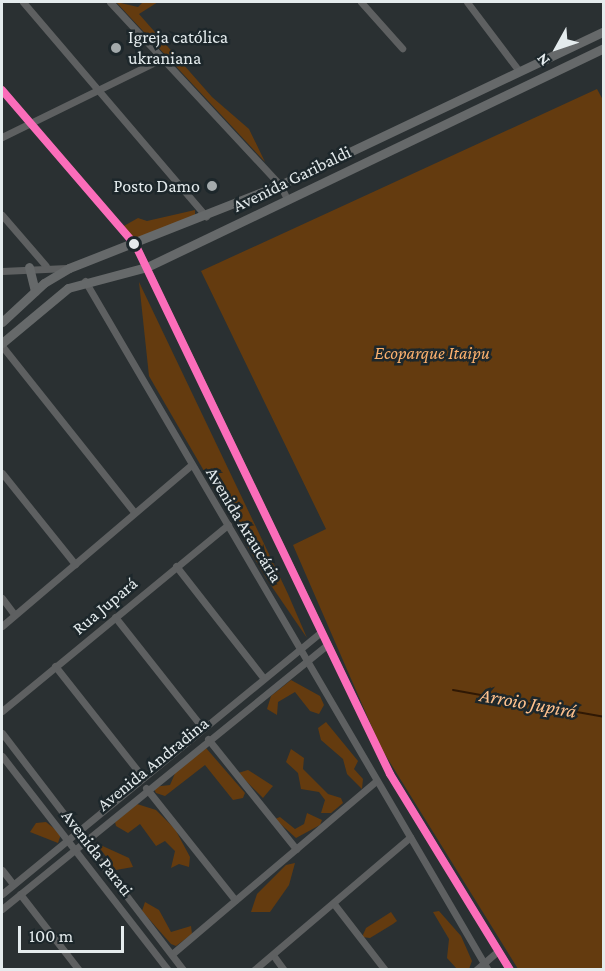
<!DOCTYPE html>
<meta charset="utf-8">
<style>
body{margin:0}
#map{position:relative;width:605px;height:971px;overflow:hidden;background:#2a3032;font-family:"Crimson Pro",serif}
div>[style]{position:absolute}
.green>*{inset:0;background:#643b0f}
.stream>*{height:2px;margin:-1px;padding:0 1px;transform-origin:1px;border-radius:1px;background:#2f1804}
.minor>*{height:7px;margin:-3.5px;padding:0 3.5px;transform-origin:3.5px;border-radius:3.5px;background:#5e6061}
.major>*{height:9px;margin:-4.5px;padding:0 4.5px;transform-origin:4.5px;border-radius:4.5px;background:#66696a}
.bus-1>*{height:8px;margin:-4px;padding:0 4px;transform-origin:4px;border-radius:4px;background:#fb6dba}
.dots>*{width:16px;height:16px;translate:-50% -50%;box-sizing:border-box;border:3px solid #1d272b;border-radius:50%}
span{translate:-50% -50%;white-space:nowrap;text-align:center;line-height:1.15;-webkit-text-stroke:5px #1d272b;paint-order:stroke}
.poi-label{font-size:18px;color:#e4ebed}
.left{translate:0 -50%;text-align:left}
.right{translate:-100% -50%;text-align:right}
.street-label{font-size:18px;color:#e4ebed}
.park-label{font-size:18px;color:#fcb16e;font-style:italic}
.water-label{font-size:20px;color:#ffc28e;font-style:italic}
.frame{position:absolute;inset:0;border:3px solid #e4ebed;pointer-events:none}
.north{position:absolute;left:527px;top:18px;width:60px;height:60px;-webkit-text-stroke:4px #1d272b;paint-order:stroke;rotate:230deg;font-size:16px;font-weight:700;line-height:24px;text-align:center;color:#e4ebed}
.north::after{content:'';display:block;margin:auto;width:21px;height:27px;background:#e4ebed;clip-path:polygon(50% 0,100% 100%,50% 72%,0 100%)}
.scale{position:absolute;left:18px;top:926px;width:106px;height:27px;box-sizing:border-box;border:3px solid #e4ebed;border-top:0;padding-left:8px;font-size:18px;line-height:21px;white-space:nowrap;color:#e4ebed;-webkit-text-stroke:4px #1d272b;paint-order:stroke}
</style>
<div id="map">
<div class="green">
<i style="clip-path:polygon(116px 2px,138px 7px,143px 2px,158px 2px,139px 14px,212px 97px,249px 129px,265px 162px)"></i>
<i style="clip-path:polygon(597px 89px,603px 100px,603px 969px,518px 969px,381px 748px,293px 545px,326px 529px,201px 271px)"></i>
<i style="clip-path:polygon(195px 210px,195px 216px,135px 242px,122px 227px,138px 218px,147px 221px)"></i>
<i style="clip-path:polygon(139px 282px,288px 594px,307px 638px,266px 578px,149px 376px)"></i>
<i style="clip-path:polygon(291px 680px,320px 696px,324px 705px,319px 714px,310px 711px,295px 692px,278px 702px,277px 715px,267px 709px,271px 696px)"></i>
<i style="clip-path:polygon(326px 722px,358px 761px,354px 769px,363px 779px,362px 789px,347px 774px,343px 759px,321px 740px,318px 728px)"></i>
<i style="clip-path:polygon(206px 748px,245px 793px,243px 798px,233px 800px,205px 765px,165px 796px,156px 793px,153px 787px,170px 785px,176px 771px)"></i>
<i style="clip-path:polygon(291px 749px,304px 758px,303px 769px,328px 794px,341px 798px,343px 803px,331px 813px,321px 813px,325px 800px,319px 792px,301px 789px,298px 773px,286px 762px)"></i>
<i style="clip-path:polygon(248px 770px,273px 786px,263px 798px,238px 773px)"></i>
<i style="clip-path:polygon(137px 804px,156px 810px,175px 829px,190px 857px,189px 867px,179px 864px,171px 868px,175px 851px,165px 841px,156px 846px,140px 824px,128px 833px,116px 826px,115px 822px)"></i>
<i style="clip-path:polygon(307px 813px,322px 820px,320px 825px,296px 838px,275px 819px,280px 817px,295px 829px,304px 824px)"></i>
<i style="clip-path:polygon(46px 822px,61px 834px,58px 843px,30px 832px,36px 823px)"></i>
<i style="clip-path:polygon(96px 843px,129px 858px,133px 867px,116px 870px)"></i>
<i style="clip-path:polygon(295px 863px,289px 885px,270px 912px,251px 912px,257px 894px,286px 865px)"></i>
<i style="clip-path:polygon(145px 902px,159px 910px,171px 932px,191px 926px,192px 934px,176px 946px,171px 944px,142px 911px)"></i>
<i style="clip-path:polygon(439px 911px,461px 936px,472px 961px,469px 969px,457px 969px,447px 958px,449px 939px,433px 912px)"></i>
<i style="clip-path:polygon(391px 912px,397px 921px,393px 924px,370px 938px,362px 937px,366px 928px)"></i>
</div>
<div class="stream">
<i style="left:453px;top:690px;width:153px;rotate:10.1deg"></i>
</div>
<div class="minor">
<i style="left:23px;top:2px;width:282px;rotate:49.5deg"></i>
<i style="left:110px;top:2px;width:250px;rotate:47.1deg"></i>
<i style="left:280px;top:185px;width:16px;rotate:63deg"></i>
<i style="left:361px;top:2px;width:62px;rotate:48.3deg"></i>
<i style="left:467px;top:2px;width:86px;rotate:53deg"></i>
<i style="left:2px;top:90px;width:206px;rotate:49.3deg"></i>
<i style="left:136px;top:246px;width:586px;rotate:64.31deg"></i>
<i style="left:390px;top:774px;width:230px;rotate:58.5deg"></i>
<i style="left:2px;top:137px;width:177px;rotate:-26.1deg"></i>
<i style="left:2px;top:215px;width:67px;rotate:49.2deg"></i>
<i style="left:2px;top:271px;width:65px;rotate:-2.6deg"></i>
<i style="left:85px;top:281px;width:798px;rotate:59.68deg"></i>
<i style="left:2px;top:346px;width:212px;rotate:51.5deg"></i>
<i style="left:2px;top:473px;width:117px;rotate:51.3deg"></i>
<i style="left:176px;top:566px;width:140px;rotate:52deg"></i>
<i style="left:2px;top:598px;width:21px;rotate:53deg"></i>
<i style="left:115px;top:617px;width:140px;rotate:51.7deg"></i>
<i style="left:2px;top:626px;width:248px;rotate:-40.4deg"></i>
<i style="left:55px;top:666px;width:140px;rotate:51.7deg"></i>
<i style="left:2px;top:711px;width:293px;rotate:-39.5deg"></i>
<i style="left:2px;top:733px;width:298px;rotate:52.6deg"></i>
<i style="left:208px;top:739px;width:141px;rotate:51.3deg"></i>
<i style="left:2px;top:756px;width:271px;rotate:52.2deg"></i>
<i style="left:146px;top:788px;width:143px;rotate:51.5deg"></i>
<i style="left:2px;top:870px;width:18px;rotate:52deg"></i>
<i style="left:2px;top:894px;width:413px;rotate:-39.4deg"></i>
<i style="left:20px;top:894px;width:96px;rotate:52.2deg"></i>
<i style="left:334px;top:904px;width:83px;rotate:52.3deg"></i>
<i style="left:2px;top:909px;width:419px;rotate:-39.1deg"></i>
<i style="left:172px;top:954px;width:267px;rotate:-40.3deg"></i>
<i style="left:273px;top:955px;width:19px;rotate:54deg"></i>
<i style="left:254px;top:970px;width:205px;rotate:-40.4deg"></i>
<i style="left:476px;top:970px;width:28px;rotate:-41deg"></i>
</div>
<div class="major">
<i style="left:29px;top:267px;width:25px;rotate:76deg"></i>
<i style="left:2px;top:322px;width:57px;rotate:-42.9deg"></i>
<i style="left:44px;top:283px;width:29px;rotate:-31deg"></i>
<i style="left:69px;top:268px;width:227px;rotate:-21.5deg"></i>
<i style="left:280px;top:185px;width:359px;rotate:-25.4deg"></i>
<i style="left:2px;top:343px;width:86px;rotate:-39.8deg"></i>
<i style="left:68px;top:288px;width:82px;rotate:-14.9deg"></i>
<i style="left:147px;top:267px;width:507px;rotate:-25.6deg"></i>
</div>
<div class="bus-1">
<i style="left:2px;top:90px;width:206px;rotate:49.3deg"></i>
<i style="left:136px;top:246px;width:586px;rotate:64.31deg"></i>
<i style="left:390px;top:774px;width:230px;rotate:58.5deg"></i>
</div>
<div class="dots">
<i style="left:116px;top:48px;background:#a3aaac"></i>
<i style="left:212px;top:186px;background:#a3aaac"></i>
<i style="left:134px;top:244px;background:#e4ebed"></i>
</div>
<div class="poi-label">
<span class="left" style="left:128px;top:48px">Igreja católica<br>ukraniana</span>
<span class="right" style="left:200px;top:186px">Posto Damo</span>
</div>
<div class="street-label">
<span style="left:292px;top:179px;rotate:-26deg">Avenida Garibaldi</span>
<span style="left:244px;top:525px;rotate:59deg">Avenida Araucária</span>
<span style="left:105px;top:606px;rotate:-40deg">Rua Jupará</span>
<span style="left:153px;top:764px;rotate:-39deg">Avenida Andradina</span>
<span style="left:97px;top:853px;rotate:52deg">Avenida Parati</span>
</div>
<div class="park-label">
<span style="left:432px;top:353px">Ecoparque Itaipu</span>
</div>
<div class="water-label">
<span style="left:528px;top:703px;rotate:10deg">Arroio Jupirá</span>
</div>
<div class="frame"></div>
<div class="north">N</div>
<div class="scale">100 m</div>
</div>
